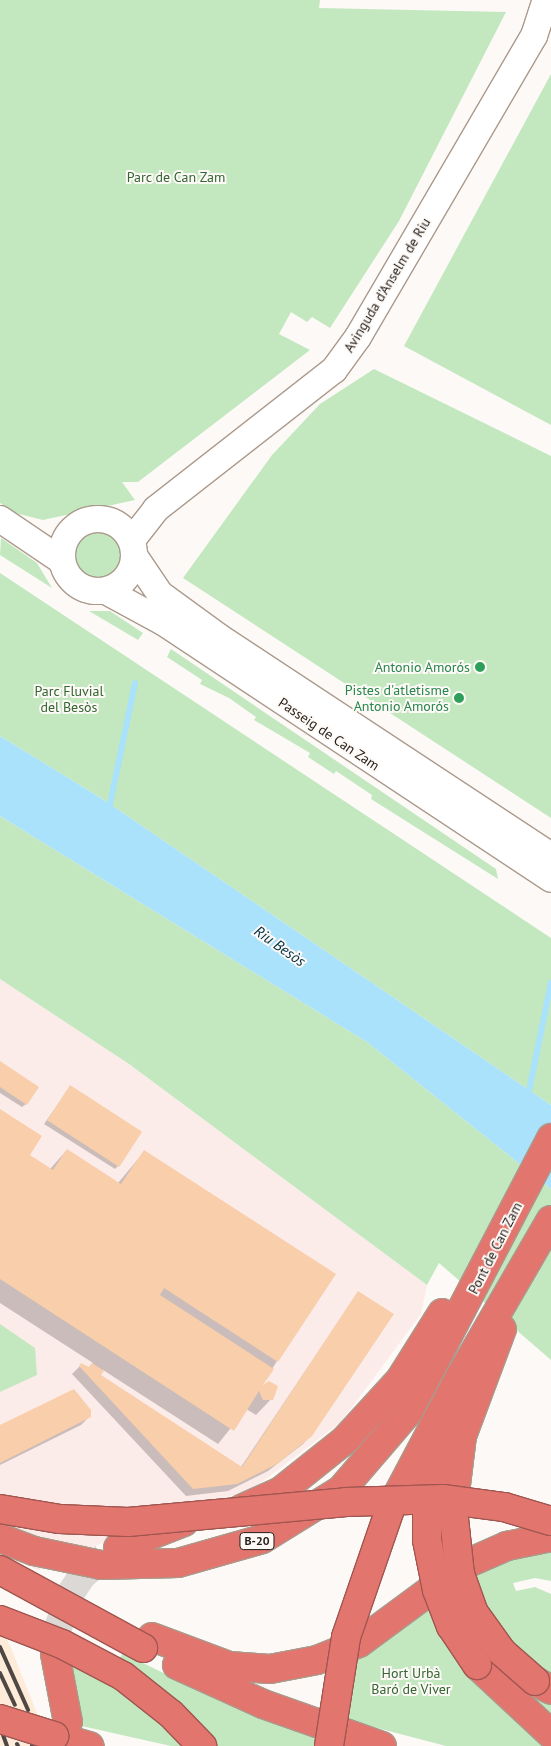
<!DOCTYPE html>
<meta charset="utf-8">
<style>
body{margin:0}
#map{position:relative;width:551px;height:1746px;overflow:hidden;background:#fdf9f6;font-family:"PT Sans",sans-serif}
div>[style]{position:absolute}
.built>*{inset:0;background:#ffebda}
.industrial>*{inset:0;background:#fcece9}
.green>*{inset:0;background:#c3e8c0}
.round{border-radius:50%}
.water>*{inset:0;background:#aae1fb}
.shadow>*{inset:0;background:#0003}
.stream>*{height:5.5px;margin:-2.75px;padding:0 2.75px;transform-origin:2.75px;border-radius:2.75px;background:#aae1fb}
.building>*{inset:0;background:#f9ceab;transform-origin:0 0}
.highway-tunnel>*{height:28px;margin-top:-14px;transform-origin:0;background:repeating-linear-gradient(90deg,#dcd8d5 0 28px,transparent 0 42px)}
.roads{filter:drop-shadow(1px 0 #ab9a8c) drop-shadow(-1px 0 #ab9a8c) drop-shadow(0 1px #ab9a8c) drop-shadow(0 -1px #ab9a8c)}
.minor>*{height:26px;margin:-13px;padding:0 13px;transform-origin:13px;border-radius:13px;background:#fff}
.minor>.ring{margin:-13px;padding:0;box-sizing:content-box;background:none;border:26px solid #fff;border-radius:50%}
.highway>*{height:28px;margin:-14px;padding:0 14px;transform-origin:14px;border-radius:14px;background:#e2756e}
.rail>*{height:4px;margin:-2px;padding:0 2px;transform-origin:2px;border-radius:2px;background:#4e4743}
.bridges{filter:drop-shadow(1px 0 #a05650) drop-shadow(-1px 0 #a05650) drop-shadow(0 1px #a05650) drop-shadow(0 -1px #a05650)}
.highway-bridge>*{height:28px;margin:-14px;padding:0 14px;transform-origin:14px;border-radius:14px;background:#e2756e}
.dots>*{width:14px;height:14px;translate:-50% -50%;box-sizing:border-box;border:2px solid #fdf9f6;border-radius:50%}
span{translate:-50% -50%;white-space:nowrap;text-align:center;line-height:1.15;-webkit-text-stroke:4px #fdf9f6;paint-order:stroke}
.shield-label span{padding:1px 4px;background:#fdf9f6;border:1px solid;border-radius:4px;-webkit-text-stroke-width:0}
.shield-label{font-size:12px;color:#241d18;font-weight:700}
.park-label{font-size:14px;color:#346532}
.street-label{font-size:14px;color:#241d18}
.leisure-label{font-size:14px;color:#27864d}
.right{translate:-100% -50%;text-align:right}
.water-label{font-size:15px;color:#003144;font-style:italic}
</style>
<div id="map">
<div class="built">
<i style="clip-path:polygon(0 1624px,7px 1638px,50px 1746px,0 1746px)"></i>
</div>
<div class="industrial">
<i style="clip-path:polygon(0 979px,129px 1064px,427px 1285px,421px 1314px,341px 1422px,250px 1491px,194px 1505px,38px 1570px,0 1554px)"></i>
</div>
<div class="green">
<i style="clip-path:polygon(0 0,320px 0,319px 8px,506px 12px,399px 221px,330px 328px,312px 317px,307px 322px,291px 312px,279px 334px,310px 350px,138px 482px,122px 482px,135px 500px,43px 520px,15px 513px,0 503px)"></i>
<i style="clip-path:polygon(551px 74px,551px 425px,404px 346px)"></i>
<i style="clip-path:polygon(374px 369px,551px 456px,551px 818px,183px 578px,272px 455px,320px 404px)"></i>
<i class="round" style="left:73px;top:529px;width:52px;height:52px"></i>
<i style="clip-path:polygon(1px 538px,37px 563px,52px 588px,0 555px)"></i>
<i style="clip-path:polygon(0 573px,551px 938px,551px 1105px,104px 800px,0 736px)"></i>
<i style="clip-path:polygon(89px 611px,110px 611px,143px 633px,138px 640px)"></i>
<i style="clip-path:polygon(171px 649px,496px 869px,498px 879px,371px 799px,372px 795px,336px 771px,334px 774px,308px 757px,310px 753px,254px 720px,256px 717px,229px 698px,200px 684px,202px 680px,167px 657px)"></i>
<i style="clip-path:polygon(0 816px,367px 1042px,551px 1189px,551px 1360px,439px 1263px,427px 1285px,129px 1064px,0 979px)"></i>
<i style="clip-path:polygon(0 1324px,35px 1348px,37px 1375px,0 1392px)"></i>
<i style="clip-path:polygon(551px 1546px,551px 1581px,535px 1578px,513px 1583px,516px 1591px,535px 1587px,551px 1594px,551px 1746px,446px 1746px,343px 1719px,357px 1652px,479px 1566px)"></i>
<i style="clip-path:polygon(123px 1653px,226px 1704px,345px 1746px,171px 1746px,77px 1725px,62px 1657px,106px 1679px)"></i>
</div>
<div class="water">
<i style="clip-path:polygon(0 736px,104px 800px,551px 1105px,551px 1189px,367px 1042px,0 816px)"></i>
</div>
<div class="shadow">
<i style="clip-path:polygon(0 1063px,26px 1104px,22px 1107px,0 1093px)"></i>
<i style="clip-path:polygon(70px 1087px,118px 1166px,115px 1169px,44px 1124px)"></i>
<i style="clip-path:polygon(0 1110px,28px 1155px,50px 1169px,67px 1150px,118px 1183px,144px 1152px,277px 1361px,259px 1390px,276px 1387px,275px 1395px,256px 1415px,246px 1409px,218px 1444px,103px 1370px,100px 1376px,241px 1467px,358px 1292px,311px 1435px,303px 1444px,268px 1471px,228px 1491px,186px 1496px,72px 1374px,82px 1364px,88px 1368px,93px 1363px,0 1303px)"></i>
<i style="clip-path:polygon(89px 1417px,81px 1425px,0 1465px,0 1427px)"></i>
</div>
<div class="stream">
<i style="left:109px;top:809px;width:128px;rotate:-78.3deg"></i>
<i style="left:528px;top:1096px;width:115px;rotate:-78.5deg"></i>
</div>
<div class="building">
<i style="clip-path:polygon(0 1061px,39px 1087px,27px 1105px,0 1087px)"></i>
<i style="left:70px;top:1085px;width:86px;height:42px;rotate:33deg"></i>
<i style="clip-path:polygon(0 1109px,42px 1136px,30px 1155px,53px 1170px,67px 1149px,121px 1184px,144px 1150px,336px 1274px,278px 1362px,164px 1288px,160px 1295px,274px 1369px,263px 1385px,269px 1381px,278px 1386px,273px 1400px,263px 1400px,259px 1391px,234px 1431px,0 1279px)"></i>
<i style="clip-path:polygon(358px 1291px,394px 1314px,312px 1436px,277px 1464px,237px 1484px,193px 1489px,79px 1366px,81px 1363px,89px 1367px,92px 1363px,104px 1371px,101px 1375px,242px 1467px)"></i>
<i style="clip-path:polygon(74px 1389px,91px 1410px,91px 1417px,0 1463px,0 1425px)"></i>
</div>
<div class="highway-tunnel">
<i style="left:55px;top:1654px;width:23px;rotate:-85deg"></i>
<i style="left:57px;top:1631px;width:39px;rotate:-71deg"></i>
<i style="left:70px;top:1594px;width:23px;rotate:-56deg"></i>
<i style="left:83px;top:1575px;width:38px;rotate:-40deg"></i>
</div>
<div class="roads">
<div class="minor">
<i class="ring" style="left:62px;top:519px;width:46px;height:46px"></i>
<i style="left:0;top:519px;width:75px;rotate:34.1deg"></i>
<i style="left:132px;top:540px;width:39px;rotate:-52deg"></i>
<i style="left:156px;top:509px;width:226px;rotate:-38deg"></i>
<i style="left:334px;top:370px;width:41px;rotate:-54deg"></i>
<i style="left:358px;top:337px;width:349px;rotate:-59.7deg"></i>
<i style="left:534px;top:36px;width:38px;rotate:-72deg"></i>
<i style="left:135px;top:557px;width:45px;rotate:56deg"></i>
<i style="left:160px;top:594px;width:73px;rotate:36.1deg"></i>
<i style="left:219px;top:637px;width:398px;rotate:33.4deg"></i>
<i style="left:106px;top:591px;width:65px;rotate:28.5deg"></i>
<i style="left:163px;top:622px;width:465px;rotate:33.5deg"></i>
</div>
<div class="highway">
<i style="left:427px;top:1508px;width:45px;rotate:-79.7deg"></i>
<i style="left:435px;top:1464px;width:37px;rotate:-70deg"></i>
<i style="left:241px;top:1509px;width:44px;rotate:-24.2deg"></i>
<i style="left:281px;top:1491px;width:82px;rotate:-38.6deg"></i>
<i style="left:345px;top:1440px;width:81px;rotate:-47.5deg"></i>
<i style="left:400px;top:1380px;width:79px;rotate:-57.9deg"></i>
<i style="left:390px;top:1509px;width:152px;rotate:-62.1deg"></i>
<i style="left:461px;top:1375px;width:179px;rotate:-59.9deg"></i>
<i style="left:453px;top:1509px;width:74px;rotate:-83deg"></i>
<i style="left:462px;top:1436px;width:114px;rotate:-69.5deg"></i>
<i style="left:0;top:1538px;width:36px;rotate:21deg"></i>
<i style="left:34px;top:1551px;width:68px;rotate:11.8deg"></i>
<i style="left:101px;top:1565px;width:77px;rotate:-1.5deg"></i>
<i style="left:178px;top:1563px;width:87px;rotate:-15.9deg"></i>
<i style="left:262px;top:1539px;width:93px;rotate:-31.8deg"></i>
<i style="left:341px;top:1490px;width:103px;rotate:-49.3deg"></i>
<i style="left:408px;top:1412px;width:309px;rotate:-62.4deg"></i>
<i style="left:118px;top:1548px;width:71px;rotate:-21.5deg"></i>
<i style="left:152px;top:1637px;width:82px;rotate:20.6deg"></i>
<i style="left:229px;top:1666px;width:41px;rotate:4.2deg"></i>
<i style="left:270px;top:1669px;width:48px;rotate:-10.8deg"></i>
<i style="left:317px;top:1660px;width:45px;rotate:-22deg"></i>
<i style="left:359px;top:1643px;width:133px;rotate:-36.4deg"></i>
<i style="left:466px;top:1564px;width:45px;rotate:-23.7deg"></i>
<i style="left:507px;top:1546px;width:45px;rotate:-11.6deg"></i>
<i style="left:55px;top:1654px;width:69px;rotate:79.2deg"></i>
<i style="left:177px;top:1665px;width:94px;rotate:24.4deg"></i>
<i style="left:263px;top:1704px;width:126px;rotate:19.4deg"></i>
<i style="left:477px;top:1665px;width:101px;rotate:43deg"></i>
<i style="left:535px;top:1681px;width:18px;rotate:29deg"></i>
<i style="left:54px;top:1736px;width:37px;rotate:16deg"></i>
</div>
</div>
<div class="rail">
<i style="left:0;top:1647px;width:69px;rotate:66deg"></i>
<i style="left:0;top:1673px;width:35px;rotate:65deg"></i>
<i style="left:3px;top:1735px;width:12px;rotate:70deg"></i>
<i style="left:17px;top:1744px;width:2px;rotate:63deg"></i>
<i style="left:32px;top:1745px;width:1px;rotate:90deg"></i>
</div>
<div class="bridges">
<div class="highway-bridge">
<i style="left:427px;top:1508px;width:32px;rotate:90deg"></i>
<i style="left:427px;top:1540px;width:51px;rotate:78.7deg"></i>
<i style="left:437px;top:1590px;width:39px;rotate:69deg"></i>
<i style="left:451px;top:1626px;width:47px;rotate:56.3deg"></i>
<i style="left:0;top:1509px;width:61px;rotate:9.5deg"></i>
<i style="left:60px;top:1519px;width:68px;rotate:2.5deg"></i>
<i style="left:128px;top:1522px;width:219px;rotate:-5.2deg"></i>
<i style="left:346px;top:1502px;width:97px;rotate:-1.8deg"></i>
<i style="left:443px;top:1499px;width:62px;rotate:7.5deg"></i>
<i style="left:504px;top:1507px;width:49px;rotate:16.6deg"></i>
<i style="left:453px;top:1509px;width:65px;rotate:83.9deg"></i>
<i style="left:460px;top:1574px;width:41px;rotate:70.3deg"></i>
<i style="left:474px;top:1613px;width:48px;rotate:54.3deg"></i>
<i style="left:502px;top:1652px;width:44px;rotate:41.3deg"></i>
<i style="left:0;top:1570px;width:163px;rotate:28.6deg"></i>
<i style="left:0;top:1620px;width:66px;rotate:21.2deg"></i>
<i style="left:62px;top:1644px;width:69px;rotate:27.7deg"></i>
<i style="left:123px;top:1676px;width:61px;rotate:38.4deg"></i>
<i style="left:171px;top:1714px;width:45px;rotate:45.9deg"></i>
<i style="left:0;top:1719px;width:57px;rotate:17.5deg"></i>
<i style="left:329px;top:1746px;width:110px;rotate:-81.1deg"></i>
<i style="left:346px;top:1637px;width:135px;rotate:-71deg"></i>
</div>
</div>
<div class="dots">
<i style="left:480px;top:667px;background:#2e9e5b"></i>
<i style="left:459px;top:698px;background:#2e9e5b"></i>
</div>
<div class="shield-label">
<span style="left:257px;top:1541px">B-20</span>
</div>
<div class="park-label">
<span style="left:176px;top:177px">Parc de Can Zam</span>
<span style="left:69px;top:699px">Parc Fluvial<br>del Besòs</span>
<span style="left:411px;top:1681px">Hort Urbà<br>Baró de Viver</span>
</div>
<div class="street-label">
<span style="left:387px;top:285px;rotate:-59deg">Avinguda d'Anselm de Riu</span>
<span style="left:329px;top:734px;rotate:34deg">Passeig de Can Zam</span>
<span style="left:495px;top:1248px;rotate:-63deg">Pont de Can Zam</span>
</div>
<div class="leisure-label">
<span class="right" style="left:470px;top:667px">Antonio Amorós</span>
<span class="right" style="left:449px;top:698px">Pistes d'atletisme<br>Antonio Amorós</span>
</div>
<div class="water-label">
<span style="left:280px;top:946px;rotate:35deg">Riu Besòs</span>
</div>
</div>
